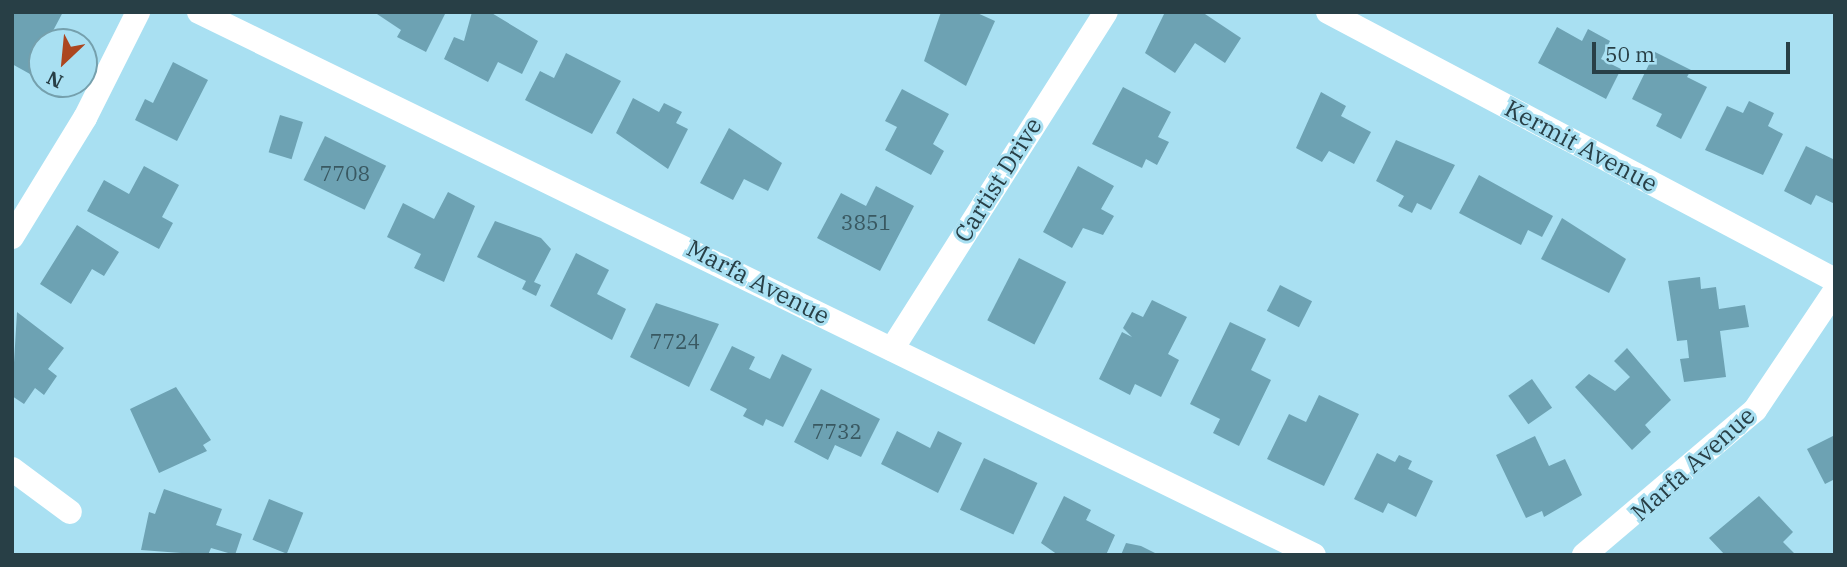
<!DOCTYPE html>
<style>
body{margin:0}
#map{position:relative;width:1847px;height:567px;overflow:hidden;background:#a9e0f2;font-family:"IBM Plex Serif",serif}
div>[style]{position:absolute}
.building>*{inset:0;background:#6da2b3;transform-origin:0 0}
.street>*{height:24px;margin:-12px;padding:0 12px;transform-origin:12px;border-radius:12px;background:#fff}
span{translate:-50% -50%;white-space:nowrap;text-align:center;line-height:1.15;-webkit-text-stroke:6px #a9e0f2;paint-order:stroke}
.number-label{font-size:21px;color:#395861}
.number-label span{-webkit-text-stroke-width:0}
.street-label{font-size:24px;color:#283f46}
.frame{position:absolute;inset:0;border:14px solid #283f46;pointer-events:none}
.north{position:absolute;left:28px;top:28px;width:70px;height:70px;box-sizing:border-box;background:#a9e0f2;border:2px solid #75a0ad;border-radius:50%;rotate:206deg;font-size:19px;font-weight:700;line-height:28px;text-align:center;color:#283f46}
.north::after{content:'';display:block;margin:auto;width:24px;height:32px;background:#ac461f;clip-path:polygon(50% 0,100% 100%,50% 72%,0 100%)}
.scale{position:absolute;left:1592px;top:42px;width:198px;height:32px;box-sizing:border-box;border:4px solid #283f46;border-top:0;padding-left:9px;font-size:21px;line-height:24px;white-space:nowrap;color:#283f46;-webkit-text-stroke:5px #a9e0f2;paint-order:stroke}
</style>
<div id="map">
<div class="building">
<i style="clip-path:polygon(63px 12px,30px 74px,12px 64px,12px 14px)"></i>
<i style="clip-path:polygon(374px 12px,446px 12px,426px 52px,397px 37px,401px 30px)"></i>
<i style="clip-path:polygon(472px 12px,490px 12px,538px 41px,522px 74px,498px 62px,488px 82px,444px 59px,454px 37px,464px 41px)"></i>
<i style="clip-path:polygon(941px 12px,975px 12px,995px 21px,966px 86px,924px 61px)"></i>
<i style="clip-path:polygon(1165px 12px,1202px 12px,1241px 38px,1225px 63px,1195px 43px,1175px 73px,1145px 53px)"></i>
<i style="clip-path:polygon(1557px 27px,1582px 41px,1588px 29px,1610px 41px,1601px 59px,1621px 69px,1606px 99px,1538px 63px)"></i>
<i style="clip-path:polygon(1655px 52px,1691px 70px,1687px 77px,1707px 87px,1681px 139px,1656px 126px,1662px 114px,1632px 99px)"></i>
<i style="clip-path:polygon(566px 53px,621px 81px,592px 134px,525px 100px,540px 71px,554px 78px)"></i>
<i style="clip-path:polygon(173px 62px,208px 80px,177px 141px,135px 120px,145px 99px,153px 103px)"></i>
<i style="clip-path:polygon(1123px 87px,1171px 112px,1158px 137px,1169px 142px,1157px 165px,1146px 159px,1142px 168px,1092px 144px)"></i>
<i style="clip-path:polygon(902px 89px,949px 114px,933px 144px,944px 151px,931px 175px,885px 150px,897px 127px,885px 121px)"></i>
<i style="clip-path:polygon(1321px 92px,1346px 106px,1341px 116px,1371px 132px,1354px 164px,1329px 151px,1322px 162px,1296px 148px)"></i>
<i style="clip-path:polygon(633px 98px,659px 112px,664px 103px,682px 112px,676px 123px,688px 129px,668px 169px,616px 133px)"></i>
<i style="clip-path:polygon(1749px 101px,1774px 113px,1768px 126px,1783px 134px,1763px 175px,1705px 150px,1727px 106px,1743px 113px)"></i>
<i style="left:280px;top:115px;width:24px;height:39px;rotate:17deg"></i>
<i style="clip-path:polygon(729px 128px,782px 163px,768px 191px,744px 179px,733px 200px,700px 183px)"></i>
<i style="left:325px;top:136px;width:68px;height:49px;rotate:26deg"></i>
<i style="clip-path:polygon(1396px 140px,1455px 165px,1431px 210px,1417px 203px,1412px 213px,1398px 206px,1404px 196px,1376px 181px)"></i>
<i style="clip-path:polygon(1806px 146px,1835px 160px,1835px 204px,1816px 195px,1811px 205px,1784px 191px)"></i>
<i style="clip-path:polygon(144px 166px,179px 185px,162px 217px,173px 223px,159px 249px,87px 211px,104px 180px,129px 194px)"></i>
<i style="clip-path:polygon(1078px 166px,1114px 186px,1101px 209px,1114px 216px,1103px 235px,1083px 228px,1072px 248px,1043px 232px)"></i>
<i style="clip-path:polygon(1479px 175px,1553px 216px,1542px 237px,1528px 230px,1521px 245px,1459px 213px)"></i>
<i style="clip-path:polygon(876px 186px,914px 206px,880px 271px,817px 238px,841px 193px,866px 206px)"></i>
<i style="clip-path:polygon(448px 192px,475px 206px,444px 282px,414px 268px,421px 254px,387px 237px,403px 203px,434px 219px)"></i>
<i style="clip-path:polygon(1562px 218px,1626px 259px,1609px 293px,1541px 259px)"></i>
<i style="clip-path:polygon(495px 221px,541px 238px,551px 249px,534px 282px,541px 285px,536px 296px,522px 289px,526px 281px,477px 257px)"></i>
<i style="clip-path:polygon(77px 225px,119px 252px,104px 276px,92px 269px,71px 304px,40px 284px)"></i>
<i style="clip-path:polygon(576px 253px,609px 270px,597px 294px,626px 309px,612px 340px,550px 306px)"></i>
<i style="left:1019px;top:258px;width:53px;height:70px;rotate:27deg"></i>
<i style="clip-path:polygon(1700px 277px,1701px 289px,1716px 287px,1719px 309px,1745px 305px,1749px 327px,1720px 331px,1726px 377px,1684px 382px,1680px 359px,1689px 358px,1687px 340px,1677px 341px,1668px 281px)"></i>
<i style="left:1280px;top:285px;width:36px;height:29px;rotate:27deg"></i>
<i style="clip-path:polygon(1152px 300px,1187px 317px,1168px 354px,1179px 360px,1161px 397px,1135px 384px,1130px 395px,1099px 379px,1122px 332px,1132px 337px,1123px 328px,1132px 312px,1143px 317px)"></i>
<i style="clip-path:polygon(656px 303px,719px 324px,689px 387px,630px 357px)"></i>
<i style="clip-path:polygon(17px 312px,64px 348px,48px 369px,57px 376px,44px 395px,35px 388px,24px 404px,12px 396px)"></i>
<i style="clip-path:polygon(1230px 322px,1266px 339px,1251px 370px,1271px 380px,1239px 446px,1213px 433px,1220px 419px,1190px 404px)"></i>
<i style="clip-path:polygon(732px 346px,755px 357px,749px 369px,770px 379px,782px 354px,812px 369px,783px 427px,766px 419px,763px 426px,743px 416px,747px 409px,710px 390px)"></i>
<i style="clip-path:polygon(1627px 348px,1671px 400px,1645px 425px,1651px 432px,1632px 450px,1575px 387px,1589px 374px,1615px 391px,1630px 377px,1614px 361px)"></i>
<i style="left:1532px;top:379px;width:35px;height:29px;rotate:55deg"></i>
<i style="clip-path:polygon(176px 387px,211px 440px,203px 445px,207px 451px,159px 473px,130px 409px)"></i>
<i style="clip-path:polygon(821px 389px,880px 419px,861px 457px,835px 445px,828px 460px,794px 442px)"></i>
<i style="clip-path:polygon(1319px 395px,1359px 414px,1324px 486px,1267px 459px,1289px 414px,1306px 422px)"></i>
<i style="clip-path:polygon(897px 431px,930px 448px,938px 431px,962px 443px,938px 493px,881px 464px)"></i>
<i style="clip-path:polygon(1835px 435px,1835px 479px,1825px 484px,1807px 449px)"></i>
<i style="clip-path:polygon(1535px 436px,1549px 466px,1565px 459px,1582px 495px,1544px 517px,1542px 511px,1526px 518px,1496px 455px)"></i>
<i style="clip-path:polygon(1377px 453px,1395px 462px,1399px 455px,1412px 461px,1408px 469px,1433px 481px,1416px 517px,1388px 503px,1383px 513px,1354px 499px)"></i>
<i style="left:984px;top:458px;width:59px;height:57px;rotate:25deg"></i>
<i style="clip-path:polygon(164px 489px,222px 509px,216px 525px,242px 534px,235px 555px,211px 548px,208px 555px,141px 550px,149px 512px,155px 514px)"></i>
<i style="clip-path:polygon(1064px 496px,1091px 510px,1086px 520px,1115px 535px,1106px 555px,1058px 555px,1041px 543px)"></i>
<i style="clip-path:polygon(1759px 496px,1793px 532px,1783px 542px,1796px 555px,1725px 555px,1709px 538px)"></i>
<i style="left:269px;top:499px;width:37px;height:44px;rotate:22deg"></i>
<i style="clip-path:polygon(1126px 543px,1141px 546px,1159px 555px,1121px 555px)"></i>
</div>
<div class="street">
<i style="left:199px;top:12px;width:1240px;rotate:25.97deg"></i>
<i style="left:1328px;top:12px;width:573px;rotate:27.86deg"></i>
<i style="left:12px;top:237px;width:140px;rotate:-58.5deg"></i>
<i style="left:85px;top:118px;width:119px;rotate:-63.4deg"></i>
<i style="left:892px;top:349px;width:399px;rotate:-57.6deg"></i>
<i style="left:12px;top:469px;width:72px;rotate:36.6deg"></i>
<i style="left:1584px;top:555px;width:224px;rotate:-40.3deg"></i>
<i style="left:1755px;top:410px;width:143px;rotate:-56.1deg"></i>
</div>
<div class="number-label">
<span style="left:345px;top:173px">7708</span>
<span style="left:866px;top:222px">3851</span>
<span style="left:675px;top:341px">7724</span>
<span style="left:837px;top:431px">7732</span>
</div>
<div class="street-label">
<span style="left:1581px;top:146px;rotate:28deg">Kermit Avenue</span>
<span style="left:998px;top:180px;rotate:-58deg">Cartist Drive</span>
<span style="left:758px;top:282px;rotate:27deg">Marfa Avenue</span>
<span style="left:1693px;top:464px;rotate:-42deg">Marfa Avenue</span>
</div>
<div class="frame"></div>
<div class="north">N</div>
<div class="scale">50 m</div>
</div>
